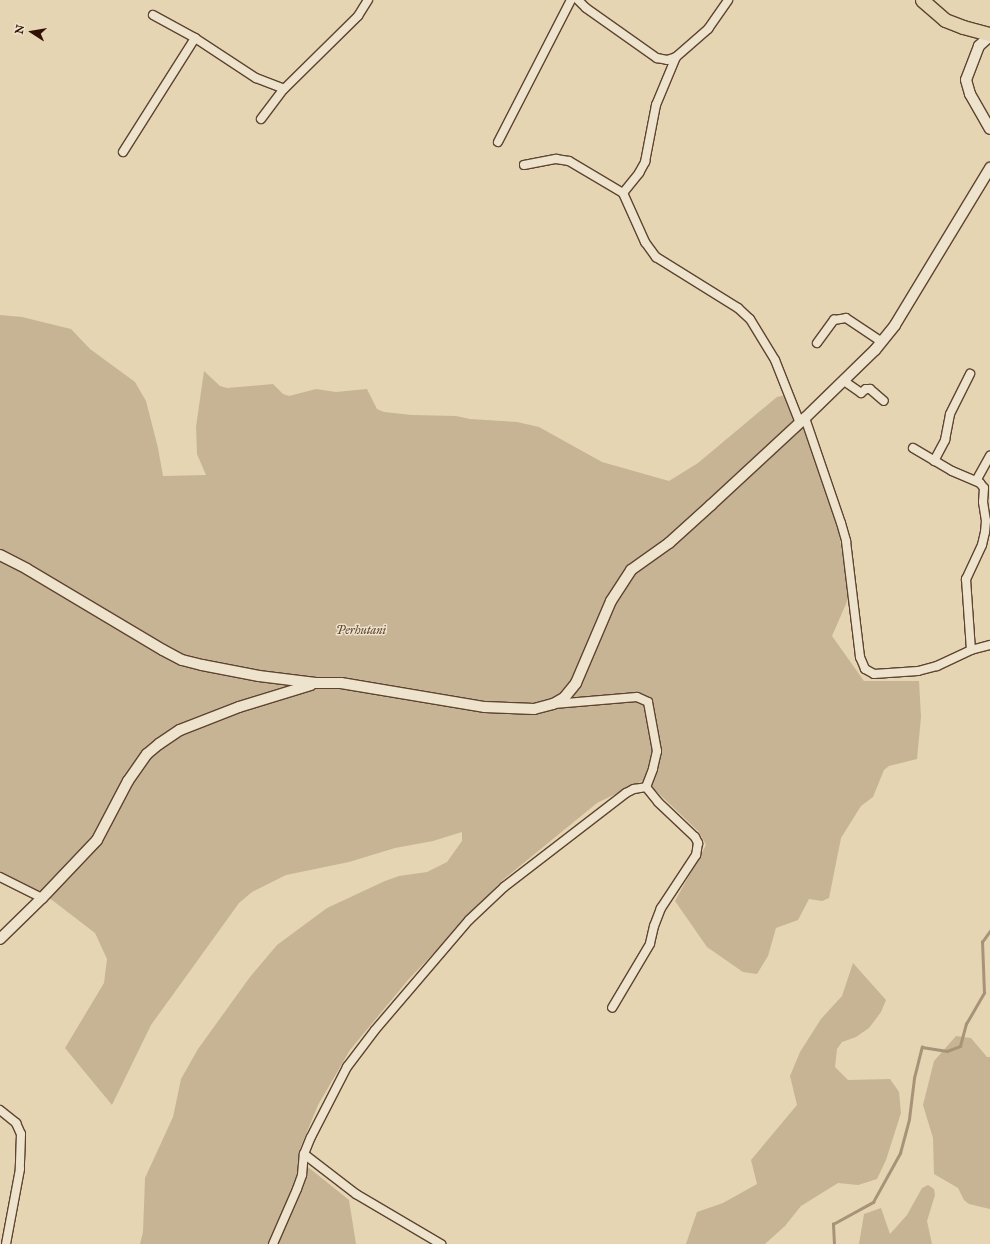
<!DOCTYPE html>
<style>
body{margin:0}
#map{position:relative;width:990px;height:1244px;overflow:hidden;background:#e5d5b3;font-family:"IM FELL Great Primer",serif}
div>[style]{position:absolute}
.green>*{inset:0;background:#c7b495}
.stream>*{height:2.5px;margin:-1.25px;padding:0 1.25px;transform-origin:1.25px;border-radius:1.25px;background:#a89378}
.roads{filter:drop-shadow(1px 0 #5f4330) drop-shadow(-1px 0 #5f4330) drop-shadow(0 1px #5f4330) drop-shadow(0 -1px #5f4330)}
.minor>*{height:8px;margin:-4px;padding:0 4px;transform-origin:4px;border-radius:4px;background:#eee4ce}
.tertiary>*{height:10px;margin:-5px;padding:0 5px;transform-origin:5px;border-radius:5px;background:#eee4ce}
.trunk>*{height:13px;margin:-6.5px;padding:0 6.5px;transform-origin:6.5px;border-radius:6.5px;background:#e5d5b3}
span{translate:-50% -50%;white-space:nowrap;text-align:center;line-height:1.15;-webkit-text-stroke:3px #eee4ce;paint-order:stroke}
.park-label{font-size:12px;color:#5f4330;font-style:italic}
.north{position:absolute;left:12px;top:12px;width:40px;height:40px;-webkit-text-stroke:3px #eee4ce;paint-order:stroke;rotate:282deg;font-size:11px;font-weight:700;line-height:16px;text-align:center;color:#321205}
.north::after{content:'';display:block;margin:auto;width:14px;height:18px;background:#321205;clip-path:polygon(50% 0,100% 100%,50% 72%,0 100%)}
</style>
<div id="map">
<div class="green">
<i style="clip-path:polygon(0 315px,22px 317px,71px 329px,90px 349px,135px 382px,146px 401px,158px 448px,163px 476px,206px 475px,197px 454px,196px 427px,204px 371px,220px 386px,227px 388px,273px 384px,283px 394px,289px 396px,316px 389px,336px 392px,367px 389px,377px 409px,384px 412px,412px 415px,456px 416px,470px 419px,517px 422px,539px 427px,602px 462px,669px 481px,698px 463px,777px 397px,786px 395px,809px 441px,838px 527px,849px 597px,832px 636px,864px 681px,919px 681px,921px 717px,917px 759px,889px 766px,884px 770px,873px 797px,861px 806px,841px 838px,829px 898px,822px 901px,809px 899px,798px 920px,776px 928px,768px 956px,757px 974px,743px 972px,707px 947px,675px 901px,706px 845px,699px 832px,652px 787px,642px 781px,597px 803px,504px 879px,408px 980px,350px 1050px,318px 1105px,299px 1151px,298px 1159px,349px 1200px,356px 1244px,140px 1244px,143px 1232px,145px 1178px,173px 1117px,181px 1079px,198px 1049px,250px 977px,277px 945px,327px 908px,385px 881px,399px 876px,427px 872px,447px 862px,462px 841px,462px 832px,433px 841px,395px 848px,349px 862px,286px 875px,252px 892px,239px 903px,151px 1025px,112px 1105px,65px 1048px,104px 983px,107px 959px,95px 933px,52px 900px,0 872px)"></i>
<i style="clip-path:polygon(853px 963px,886px 1000px,881px 1012px,869px 1028px,856px 1037px,842px 1042px,837px 1049px,835px 1067px,848px 1080px,890px 1079px,899px 1092px,901px 1113px,886px 1160px,877px 1179px,858px 1185px,838px 1183px,801px 1206px,785px 1226px,765px 1244px,686px 1244px,697px 1212px,723px 1203px,757px 1184px,751px 1160px,797px 1105px,790px 1076px,800px 1052px,821px 1019px,842px 996px)"></i>
<i style="clip-path:polygon(956px 1036px,971px 1038px,987px 1057px,990px 1057px,990px 1209px,969px 1204px,964px 1200px,958px 1188px,934px 1174px,933px 1138px,923px 1105px,934px 1061px)"></i>
<i style="clip-path:polygon(928px 1185px,934px 1189px,935px 1195px,927px 1221px,932px 1244px,859px 1244px,864px 1214px,881px 1208px,890px 1234px,907px 1215px,922px 1188px)"></i>
</div>
<div class="stream">
<i style="left:834px;top:1244px;width:20px;rotate:-93deg"></i>
<i style="left:833px;top:1224px;width:46px;rotate:-28.8deg"></i>
<i style="left:873px;top:1202px;width:56px;rotate:-61.1deg"></i>
<i style="left:900px;top:1153px;width:35px;rotate:-75deg"></i>
<i style="left:909px;top:1119px;width:41px;rotate:-83deg"></i>
<i style="left:914px;top:1078px;width:32px;rotate:-76deg"></i>
<i style="left:922px;top:1047px;width:25px;rotate:9deg"></i>
<i style="left:947px;top:1051px;width:14px;rotate:-21deg"></i>
<i style="left:960px;top:1046px;width:23px;rotate:-75deg"></i>
<i style="left:966px;top:1024px;width:36px;rotate:-60deg"></i>
<i style="left:984px;top:993px;width:51px;rotate:-92.2deg"></i>
<i style="left:982px;top:942px;width:14px;rotate:-54deg"></i>
</div>
<div class="roads">
<div class="minor">
<i style="left:578px;top:0;width:11px;rotate:45deg"></i>
<i style="left:586px;top:8px;width:87px;rotate:35.2deg"></i>
<i style="left:657px;top:58px;width:10px;rotate:11deg"></i>
<i style="left:667px;top:60px;width:9px;rotate:-18deg"></i>
<i style="left:676px;top:57px;width:43px;rotate:-41.2deg"></i>
<i style="left:708px;top:29px;width:35px;rotate:-55deg"></i>
<i style="left:153px;top:15px;width:48px;rotate:28.7deg"></i>
<i style="left:195px;top:38px;width:73px;rotate:33.3deg"></i>
<i style="left:256px;top:78px;width:30px;rotate:21deg"></i>
<i style="left:284px;top:89px;width:104px;rotate:-44.6deg"></i>
<i style="left:358px;top:16px;width:19px;rotate:-58deg"></i>
<i style="left:261px;top:119px;width:38px;rotate:-53deg"></i>
<i style="left:498px;top:142px;width:160px;rotate:-62.8deg"></i>
<i style="left:123px;top:152px;width:135px;rotate:-57.7deg"></i>
<i style="left:524px;top:165px;width:33px;rotate:-11deg"></i>
<i style="left:556px;top:159px;width:13px;rotate:9deg"></i>
<i style="left:569px;top:161px;width:63px;rotate:30.7deg"></i>
<i style="left:623px;top:193px;width:54px;rotate:65.8deg"></i>
<i style="left:645px;top:242px;width:19px;rotate:54deg"></i>
<i style="left:656px;top:257px;width:97px;rotate:31.9deg"></i>
<i style="left:738px;top:308px;width:16px;rotate:43deg"></i>
<i style="left:750px;top:319px;width:48px;rotate:58.6deg"></i>
<i style="left:775px;top:360px;width:68px;rotate:68.4deg"></i>
<i style="left:623px;top:193px;width:26px;rotate:-51deg"></i>
<i style="left:639px;top:173px;width:13px;rotate:-61deg"></i>
<i style="left:645px;top:162px;width:58px;rotate:-79.1deg"></i>
<i style="left:656px;top:105px;width:52px;rotate:-67.4deg"></i>
<i style="left:817px;top:343px;width:29px;rotate:-54deg"></i>
<i style="left:834px;top:320px;width:12px;rotate:-9deg"></i>
<i style="left:846px;top:318px;width:43px;rotate:33.7deg"></i>
<i style="left:844px;top:381px;width:21px;rotate:35deg"></i>
<i style="left:861px;top:393px;width:6px;rotate:-39deg"></i>
<i style="left:866px;top:389px;width:4px"></i>
<i style="left:870px;top:389px;width:18px;rotate:41deg"></i>
<i style="left:805px;top:418px;width:111px;rotate:71.1deg"></i>
<i style="left:841px;top:523px;width:19px;rotate:74deg"></i>
<i style="left:846px;top:541px;width:117px;rotate:83.1deg"></i>
<i style="left:860px;top:657px;width:13px;rotate:67deg"></i>
<i style="left:865px;top:669px;width:10px;rotate:29deg"></i>
<i style="left:874px;top:674px;width:44px;rotate:-3.9deg"></i>
<i style="left:918px;top:671px;width:20px;rotate:-15deg"></i>
<i style="left:937px;top:666px;width:38px;rotate:-25deg"></i>
<i style="left:971px;top:650px;width:20px;rotate:-15deg"></i>
<i style="left:913px;top:448px;width:45px;rotate:30.5deg"></i>
<i style="left:952px;top:471px;width:30px;rotate:23deg"></i>
<i style="left:980px;top:483px;width:6px;rotate:51deg"></i>
<i style="left:984px;top:488px;width:14px;rotate:94deg"></i>
<i style="left:983px;top:502px;width:19px;rotate:81deg"></i>
<i style="left:986px;top:521px;width:11px;rotate:95deg"></i>
<i style="left:985px;top:532px;width:13px;rotate:103deg"></i>
<i style="left:982px;top:545px;width:38px;rotate:115deg"></i>
<i style="left:966px;top:579px;width:71px;rotate:86deg"></i>
<i style="left:934px;top:461px;width:24px;rotate:-62deg"></i>
<i style="left:945px;top:440px;width:26px;rotate:-79deg"></i>
<i style="left:950px;top:414px;width:45px;rotate:-63.4deg"></i>
<i style="left:976px;top:481px;width:29px;rotate:-61deg"></i>
<i style="left:554px;top:704px;width:83px;rotate:-4.8deg"></i>
<i style="left:637px;top:697px;width:12px;rotate:24deg"></i>
<i style="left:648px;top:702px;width:50px;rotate:79.6deg"></i>
<i style="left:657px;top:751px;width:18px;rotate:103deg"></i>
<i style="left:653px;top:769px;width:19px;rotate:111deg"></i>
<i style="left:646px;top:787px;width:19px;rotate:51deg"></i>
<i style="left:658px;top:802px;width:51px;rotate:43.4deg"></i>
<i style="left:695px;top:837px;width:7px;rotate:63deg"></i>
<i style="left:698px;top:843px;width:12px;rotate:99deg"></i>
<i style="left:696px;top:855px;width:64px;rotate:123.4deg"></i>
<i style="left:661px;top:908px;width:19px;rotate:111deg"></i>
<i style="left:654px;top:926px;width:18px;rotate:103deg"></i>
<i style="left:650px;top:944px;width:74px;rotate:120.7deg"></i>
<i style="left:0;top:877px;width:47px;rotate:26.6deg"></i>
<i style="left:0;top:1110px;width:21px;rotate:39deg"></i>
<i style="left:16px;top:1123px;width:12px;rotate:66deg"></i>
<i style="left:21px;top:1134px;width:35px;rotate:92deg"></i>
<i style="left:20px;top:1169px;width:76px;rotate:100.6deg"></i>
<i style="left:304px;top:1154px;width:66px;rotate:37.6deg"></i>
<i style="left:356px;top:1194px;width:99px;rotate:30.5deg"></i>
<i style="left:273px;top:1244px;width:60px;rotate:-66.4deg"></i>
<i style="left:297px;top:1189px;width:15px;rotate:-70deg"></i>
<i style="left:302px;top:1175px;width:21px;rotate:-85deg"></i>
<i style="left:304px;top:1154px;width:18px;rotate:-68deg"></i>
<i style="left:311px;top:1137px;width:79px;rotate:-62.8deg"></i>
<i style="left:347px;top:1067px;width:46px;rotate:-52.9deg"></i>
<i style="left:375px;top:1030px;width:145px;rotate:-49.5deg"></i>
<i style="left:469px;top:920px;width:48px;rotate:-43.3deg"></i>
<i style="left:504px;top:887px;width:154px;rotate:-37.6deg"></i>
<i style="left:626px;top:793px;width:9px;rotate:-27deg"></i>
<i style="left:634px;top:789px;width:12px;rotate:-9deg"></i>
</div>
<div class="tertiary">
<i style="left:990px;top:36px;width:15px;rotate:138deg"></i>
<i style="left:979px;top:46px;width:36px;rotate:111deg"></i>
<i style="left:966px;top:80px;width:15px;rotate:74deg"></i>
<i style="left:970px;top:94px;width:40px;rotate:60.3deg"></i>
<i style="left:0;top:555px;width:30px;rotate:27deg"></i>
<i style="left:27px;top:569px;width:158px;rotate:30.8deg"></i>
<i style="left:163px;top:650px;width:21px;rotate:28deg"></i>
<i style="left:182px;top:660px;width:21px;rotate:14deg"></i>
<i style="left:202px;top:665px;width:58px;rotate:10.9deg"></i>
<i style="left:259px;top:676px;width:57px;rotate:7deg"></i>
<i style="left:316px;top:683px;width:25px"></i>
<i style="left:341px;top:683px;width:146px;rotate:9.5deg"></i>
<i style="left:485px;top:707px;width:49px;rotate:2.3deg"></i>
<i style="left:534px;top:709px;width:20px;rotate:-15deg"></i>
<i style="left:553px;top:704px;width:13px;rotate:-29deg"></i>
<i style="left:564px;top:698px;width:19px;rotate:-51deg"></i>
<i style="left:576px;top:683px;width:89px;rotate:-66.9deg"></i>
<i style="left:611px;top:601px;width:37px;rotate:-57deg"></i>
<i style="left:631px;top:570px;width:47px;rotate:-35.4deg"></i>
<i style="left:669px;top:543px;width:57px;rotate:-42.1deg"></i>
<i style="left:711px;top:505px;width:128px;rotate:-42.8deg"></i>
<i style="left:805px;top:418px;width:98px;rotate:-44.2deg"></i>
<i style="left:875px;top:350px;width:32px;rotate:-51deg"></i>
<i style="left:895px;top:325px;width:184px;rotate:-58.8deg"></i>
<i style="left:0;top:939px;width:59px;rotate:-44.3deg"></i>
<i style="left:42px;top:898px;width:80px;rotate:-46.5deg"></i>
<i style="left:97px;top:840px;width:67px;rotate:-62.3deg"></i>
<i style="left:128px;top:781px;width:33px;rotate:-55deg"></i>
<i style="left:147px;top:754px;width:16px;rotate:-40deg"></i>
<i style="left:159px;top:744px;width:25px;rotate:-34deg"></i>
<i style="left:180px;top:730px;width:63px;rotate:-21.3deg"></i>
<i style="left:239px;top:707px;width:75px;rotate:-17deg"></i>
</div>
<div class="trunk">
<i style="left:922px;top:0;width:30px;rotate:41deg"></i>
<i style="left:945px;top:20px;width:19px;rotate:21deg"></i>
<i style="left:963px;top:27px;width:28px;rotate:15deg"></i>
</div>
</div>
<div class="park-label">
<span style="left:361px;top:631px">Perhutani</span>
</div>
<div class="north">N</div>
</div>
